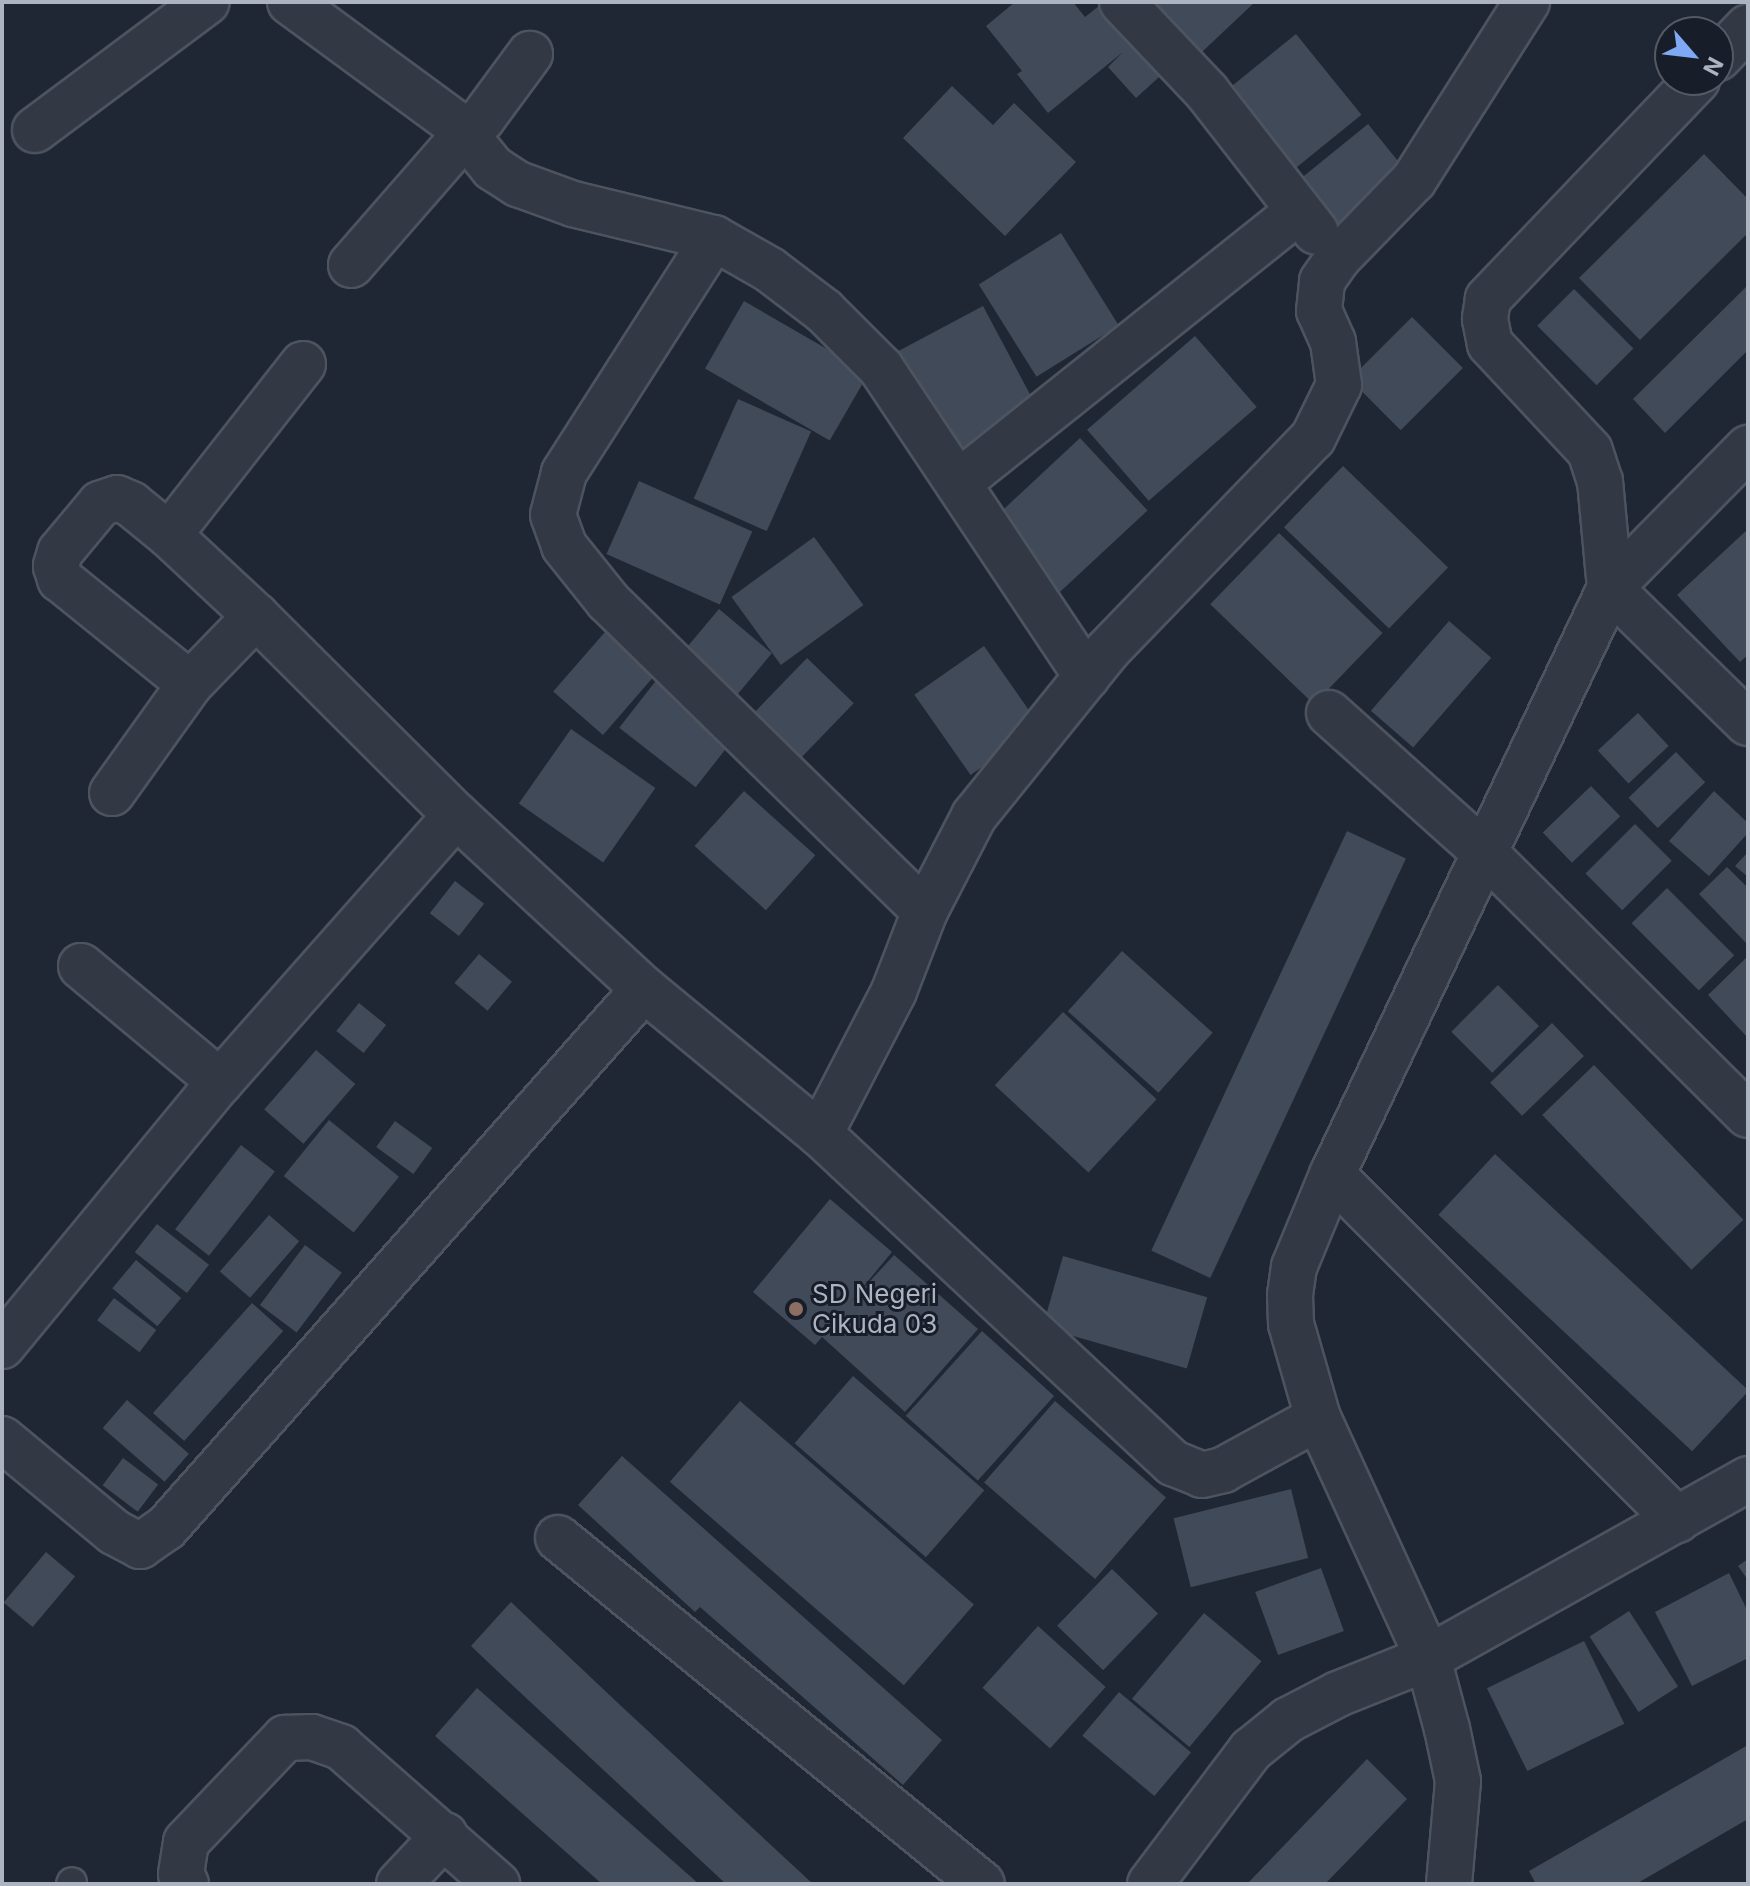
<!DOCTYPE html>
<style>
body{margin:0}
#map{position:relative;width:1750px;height:1886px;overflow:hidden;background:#1f2734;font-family:Inter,sans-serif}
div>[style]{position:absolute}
.building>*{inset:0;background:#404a59;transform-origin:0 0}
.roads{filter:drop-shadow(2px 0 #4d5460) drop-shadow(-2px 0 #4d5460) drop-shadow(0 2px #4d5460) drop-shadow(0 -2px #4d5460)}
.lane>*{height:28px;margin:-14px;padding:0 14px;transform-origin:14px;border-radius:14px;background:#323945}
.street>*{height:44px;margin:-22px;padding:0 22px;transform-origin:22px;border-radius:22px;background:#323945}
.dots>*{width:22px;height:22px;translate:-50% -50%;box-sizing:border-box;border:4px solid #181e29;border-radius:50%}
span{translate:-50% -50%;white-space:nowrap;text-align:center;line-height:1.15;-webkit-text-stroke:6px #181e29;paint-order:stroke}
.poi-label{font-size:26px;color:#acb4c2}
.left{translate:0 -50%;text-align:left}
.frame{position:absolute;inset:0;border:4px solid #acb4c2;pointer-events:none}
.north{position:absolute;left:1654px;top:16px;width:80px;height:80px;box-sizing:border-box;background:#181e29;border:2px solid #535a66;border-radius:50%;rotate:118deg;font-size:22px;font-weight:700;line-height:32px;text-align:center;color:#acb4c2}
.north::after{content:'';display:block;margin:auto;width:28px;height:36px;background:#7fa9f4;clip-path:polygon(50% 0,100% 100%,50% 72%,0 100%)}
</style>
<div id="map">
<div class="building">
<i style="clip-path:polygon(1015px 2px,1073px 2px,1085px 17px,1104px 2px,1169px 68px,1136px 98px,1108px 67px,1123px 52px,1048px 113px,1017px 74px,1022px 71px,986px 26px)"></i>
<i style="clip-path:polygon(1132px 2px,1255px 2px,1186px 67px)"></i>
<i style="left:1296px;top:34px;width:104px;height:94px;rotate:51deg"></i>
<i style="clip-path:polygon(952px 86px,993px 125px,1014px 103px,1076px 162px,1005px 236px,903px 138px)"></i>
<i style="left:1368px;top:124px;width:63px;height:90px;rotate:51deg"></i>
<i style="clip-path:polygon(1704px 154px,1748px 199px,1748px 233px,1640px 340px,1579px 278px)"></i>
<i style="left:1061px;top:233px;width:109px;height:97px;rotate:58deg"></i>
<i style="clip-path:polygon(1748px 285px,1748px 350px,1665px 433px,1633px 399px)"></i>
<i style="left:1574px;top:289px;width:84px;height:52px;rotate:45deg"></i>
<i style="left:744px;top:301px;width:144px;height:78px;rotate:30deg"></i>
<i style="left:983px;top:306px;width:118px;height:100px;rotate:62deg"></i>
<i style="left:1412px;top:317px;width:72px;height:88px;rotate:45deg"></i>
<i style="left:1195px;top:336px;width:94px;height:143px;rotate:49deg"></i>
<i style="left:738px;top:399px;width:80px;height:109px;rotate:24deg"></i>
<i style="left:1080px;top:438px;width:99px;height:122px;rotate:47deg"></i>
<i style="left:1343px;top:466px;width:146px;height:85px;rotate:44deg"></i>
<i style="left:639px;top:481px;width:124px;height:80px;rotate:24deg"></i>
<i style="clip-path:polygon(1748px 529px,1748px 655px,1740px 662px,1677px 595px)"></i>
<i style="left:1279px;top:533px;width:144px;height:99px;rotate:44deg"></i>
<i style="left:814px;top:537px;width:84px;height:102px;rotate:54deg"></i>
<i style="left:719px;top:609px;width:69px;height:65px;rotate:40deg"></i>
<i style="left:1449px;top:621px;width:56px;height:119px;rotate:41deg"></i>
<i style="left:605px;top:632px;width:66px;height:79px;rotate:41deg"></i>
<i style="left:984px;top:646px;width:98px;height:85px;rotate:55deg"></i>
<i style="left:807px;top:658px;width:65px;height:82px;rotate:44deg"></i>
<i style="left:658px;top:678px;width:97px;height:63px;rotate:38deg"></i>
<i style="left:1638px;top:713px;width:45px;height:55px;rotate:47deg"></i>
<i style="left:571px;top:729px;width:103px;height:91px;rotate:35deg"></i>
<i style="left:1676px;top:752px;width:42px;height:66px;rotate:46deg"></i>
<i style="left:1591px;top:786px;width:42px;height:67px;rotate:46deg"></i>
<i style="left:744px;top:791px;width:96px;height:74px;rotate:42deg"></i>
<i style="clip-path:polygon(1714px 791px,1748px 823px,1748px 833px,1709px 876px,1669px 841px)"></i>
<i style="left:1635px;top:824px;width:52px;height:70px;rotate:45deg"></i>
<i style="left:1347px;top:831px;width:65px;height:463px;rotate:25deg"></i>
<i style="clip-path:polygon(1748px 852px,1748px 877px,1735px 866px)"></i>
<i style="clip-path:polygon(1727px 867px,1748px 888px,1748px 945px,1699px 894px)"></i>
<i style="left:455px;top:881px;width:37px;height:41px;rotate:38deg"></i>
<i style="left:1667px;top:888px;width:95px;height:50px;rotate:45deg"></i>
<i style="left:1122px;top:951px;width:122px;height:81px;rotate:42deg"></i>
<i style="left:479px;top:954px;width:43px;height:38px;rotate:40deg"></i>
<i style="clip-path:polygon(1748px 956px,1748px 1038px,1708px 995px)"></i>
<i style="left:1498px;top:985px;width:58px;height:66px;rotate:45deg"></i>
<i style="left:359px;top:1003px;width:35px;height:36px;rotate:39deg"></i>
<i style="left:1063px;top:1012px;width:128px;height:100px;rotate:43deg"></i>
<i style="left:1552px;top:1023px;width:46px;height:86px;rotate:46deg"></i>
<i style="left:316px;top:1050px;width:52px;height:79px;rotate:41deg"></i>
<i style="left:1594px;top:1065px;width:215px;height:72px;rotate:46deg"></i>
<i style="left:329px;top:1120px;width:90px;height:72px;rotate:39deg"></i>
<i style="left:395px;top:1121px;width:46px;height:32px;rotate:36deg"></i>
<i style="left:241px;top:1145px;width:43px;height:107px;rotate:38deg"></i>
<i style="left:1495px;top:1154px;width:347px;height:83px;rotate:43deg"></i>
<i style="clip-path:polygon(830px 1199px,892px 1252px,849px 1304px,894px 1255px,978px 1329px,905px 1412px,822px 1337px,815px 1345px,753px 1292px)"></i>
<i style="left:269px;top:1215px;width:40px;height:75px;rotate:41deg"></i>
<i style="left:157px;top:1224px;width:66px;height:36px;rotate:38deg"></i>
<i style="left:305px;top:1245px;width:46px;height:75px;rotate:37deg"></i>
<i style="left:1063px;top:1256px;width:150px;height:74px;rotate:16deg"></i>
<i style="left:136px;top:1260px;width:59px;height:37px;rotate:40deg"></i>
<i style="left:114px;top:1298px;width:53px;height:28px;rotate:37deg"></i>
<i style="left:252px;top:1303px;width:42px;height:148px;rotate:42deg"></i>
<i style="left:982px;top:1331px;width:97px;height:114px;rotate:42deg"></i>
<i style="left:853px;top:1376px;width:174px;height:89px;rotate:41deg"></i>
<i style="left:127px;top:1400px;width:82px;height:37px;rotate:41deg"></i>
<i style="left:740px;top:1401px;width:310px;height:107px;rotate:41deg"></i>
<i style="left:1055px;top:1401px;width:147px;height:108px;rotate:41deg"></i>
<i style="clip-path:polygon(622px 1456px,942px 1740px,903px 1785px,700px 1607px,695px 1612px,578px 1505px)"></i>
<i style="left:123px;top:1458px;width:44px;height:34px;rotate:37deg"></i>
<i style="left:1291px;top:1489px;width:71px;height:121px;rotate:76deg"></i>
<i style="left:46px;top:1552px;width:38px;height:66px;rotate:40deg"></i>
<i style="clip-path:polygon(1748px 1559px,1748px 1580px,1738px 1566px)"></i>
<i style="left:1321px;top:1568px;width:67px;height:70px;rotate:70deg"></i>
<i style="left:1112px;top:1569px;width:64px;height:79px;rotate:44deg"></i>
<i style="clip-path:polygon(1729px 1573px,1748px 1612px,1748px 1658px,1692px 1686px,1655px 1612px)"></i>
<i style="clip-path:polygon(511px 1602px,619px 1704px,813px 1884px,726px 1884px,510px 1683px,471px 1646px)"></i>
<i style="left:1629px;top:1611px;width:90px;height:47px;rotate:57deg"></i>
<i style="left:1204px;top:1613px;width:75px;height:112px;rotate:40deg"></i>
<i style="left:1038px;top:1626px;width:91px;height:83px;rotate:42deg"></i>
<i style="left:1584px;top:1641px;width:92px;height:108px;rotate:64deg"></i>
<i style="clip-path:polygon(477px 1688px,547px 1750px,699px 1884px,602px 1884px,435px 1736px)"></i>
<i style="left:1119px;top:1692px;width:94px;height:57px;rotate:40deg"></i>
<i style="clip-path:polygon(1748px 1745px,1748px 1819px,1636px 1884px,1536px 1884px,1529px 1871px)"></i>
<i style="clip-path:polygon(1367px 1759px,1407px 1799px,1359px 1849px,1325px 1884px,1247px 1884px)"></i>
</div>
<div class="roads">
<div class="lane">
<i style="left:71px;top:1884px;width:2px;rotate:-63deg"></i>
</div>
<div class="street">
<i style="left:290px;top:2px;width:210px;rotate:36.3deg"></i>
<i style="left:459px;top:126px;width:14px;rotate:8deg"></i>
<i style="left:473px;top:128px;width:13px;rotate:-45deg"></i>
<i style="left:482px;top:119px;width:81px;rotate:-53.6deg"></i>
<i style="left:1122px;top:2px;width:124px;rotate:46.6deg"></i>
<i style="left:1207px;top:92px;width:177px;rotate:52.1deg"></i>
<i style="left:1718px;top:58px;width:43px;rotate:-45.9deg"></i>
<i style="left:1697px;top:80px;width:303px;rotate:133.7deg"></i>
<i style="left:1488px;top:299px;width:20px;rotate:99deg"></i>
<i style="left:1485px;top:319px;width:25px;rotate:79deg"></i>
<i style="left:1490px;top:344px;width:146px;rotate:46.9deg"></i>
<i style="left:1590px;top:451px;width:32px;rotate:72deg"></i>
<i style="left:1600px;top:481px;width:107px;rotate:84.7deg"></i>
<i style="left:1610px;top:588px;width:193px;rotate:44.4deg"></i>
<i style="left:473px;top:128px;width:13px;rotate:99deg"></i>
<i style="left:471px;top:141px;width:35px;rotate:51deg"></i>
<i style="left:493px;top:168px;width:30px;rotate:33deg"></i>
<i style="left:518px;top:184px;width:59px;rotate:20deg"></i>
<i style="left:573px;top:204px;width:145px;rotate:13.6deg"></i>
<i style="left:714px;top:238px;width:64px;rotate:29.7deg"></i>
<i style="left:770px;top:270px;width:68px;rotate:37.2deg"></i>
<i style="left:824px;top:311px;width:81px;rotate:45deg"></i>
<i style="left:881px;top:368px;width:371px;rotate:56.3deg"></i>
<i style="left:35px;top:130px;width:214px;rotate:-36.7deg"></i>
<i style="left:714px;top:238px;width:279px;rotate:122.6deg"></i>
<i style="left:564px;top:473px;width:43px;rotate:104.7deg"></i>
<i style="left:553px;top:515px;width:33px;rotate:70deg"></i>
<i style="left:564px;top:546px;width:70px;rotate:51.3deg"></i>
<i style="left:608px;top:601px;width:443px;rotate:44.4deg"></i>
<i style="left:351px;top:265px;width:155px;rotate:-48.9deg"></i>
<i style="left:453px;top:148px;width:19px;rotate:-21deg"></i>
<i style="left:303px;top:364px;width:217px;rotate:128.1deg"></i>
<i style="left:169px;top:535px;width:119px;rotate:43deg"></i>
<i style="left:256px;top:616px;width:282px;rotate:44.9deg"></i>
<i style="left:456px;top:815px;width:256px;rotate:42.8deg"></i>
<i style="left:644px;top:989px;width:228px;rotate:39.5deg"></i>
<i style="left:820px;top:1134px;width:483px;rotate:43deg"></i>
<i style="left:1173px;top:1463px;width:31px;rotate:22deg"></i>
<i style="left:1202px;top:1475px;width:22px;rotate:-13deg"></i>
<i style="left:1223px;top:1470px;width:108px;rotate:-28.7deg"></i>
<i style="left:958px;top:483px;width:435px;rotate:-38.6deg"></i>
<i style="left:169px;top:535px;width:49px;rotate:-140.8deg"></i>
<i style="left:131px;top:504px;width:15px;rotate:-157deg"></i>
<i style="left:117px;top:498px;width:18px;rotate:161deg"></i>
<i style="left:100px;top:504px;width:62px;rotate:129.8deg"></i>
<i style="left:60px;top:552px;width:15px;rotate:106deg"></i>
<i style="left:56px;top:566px;width:14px;rotate:73deg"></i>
<i style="left:60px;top:579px;width:167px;rotate:38.9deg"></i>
<i style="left:1329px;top:713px;width:210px;rotate:41.9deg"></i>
<i style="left:1485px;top:853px;width:371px;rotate:44.9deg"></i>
<i style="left:112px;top:793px;width:134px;rotate:-54.4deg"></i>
<i style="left:190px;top:684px;width:95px;rotate:-45.9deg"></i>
<i style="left:81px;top:966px;width:181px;rotate:39.8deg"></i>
<i style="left:820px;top:1134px;width:161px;rotate:-62.6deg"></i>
<i style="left:894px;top:991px;width:86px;rotate:-68.8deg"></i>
<i style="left:925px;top:911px;width:107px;rotate:-62.7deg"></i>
<i style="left:974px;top:816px;width:212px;rotate:-51.1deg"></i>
<i style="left:1107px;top:651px;width:296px;rotate:-46deg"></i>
<i style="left:1313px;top:438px;width:59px;rotate:-63.9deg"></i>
<i style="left:1339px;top:385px;width:43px;rotate:-97.9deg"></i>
<i style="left:1333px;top:342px;width:34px;rotate:-114deg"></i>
<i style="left:1319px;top:311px;width:30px;rotate:-84deg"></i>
<i style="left:1322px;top:281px;width:29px;rotate:-55deg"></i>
<i style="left:1339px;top:257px;width:107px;rotate:-45.8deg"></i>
<i style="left:1414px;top:180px;width:211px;rotate:-57.6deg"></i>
<i style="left:1332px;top:1175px;width:488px;rotate:45deg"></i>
<i style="left:2px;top:1346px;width:342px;rotate:-50.5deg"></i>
<i style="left:220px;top:1082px;width:356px;rotate:-48.5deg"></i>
<i style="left:2px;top:1439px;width:146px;rotate:39.7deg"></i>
<i style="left:114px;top:1532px;width:30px;rotate:28deg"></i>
<i style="left:140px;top:1546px;width:32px;rotate:-35deg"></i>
<i style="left:166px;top:1528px;width:720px;rotate:-48.43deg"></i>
<i style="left:558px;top:1538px;width:547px;rotate:39.22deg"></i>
<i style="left:186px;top:1884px;width:11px;rotate:-117deg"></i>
<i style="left:181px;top:1874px;width:32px;rotate:-81deg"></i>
<i style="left:186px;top:1842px;width:144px;rotate:-46.4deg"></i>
<i style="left:285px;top:1738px;width:27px;rotate:-2deg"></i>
<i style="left:312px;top:1737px;width:31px;rotate:19deg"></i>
<i style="left:341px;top:1747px;width:208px;rotate:41.3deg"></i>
<i style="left:399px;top:1884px;width:67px;rotate:-46.8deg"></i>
<i style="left:1150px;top:1884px;width:168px;rotate:-53deg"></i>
<i style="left:1251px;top:1750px;width:48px;rotate:-39deg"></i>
<i style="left:1288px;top:1720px;width:56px;rotate:-27.5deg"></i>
<i style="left:1338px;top:1694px;width:97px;rotate:-21.8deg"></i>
<i style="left:1428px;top:1658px;width:367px;rotate:-29.2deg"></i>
<i style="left:1449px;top:1884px;width:103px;rotate:-85deg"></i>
<i style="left:1458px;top:1781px;width:53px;rotate:-101.9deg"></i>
<i style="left:1447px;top:1729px;width:73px;rotate:-105deg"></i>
<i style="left:1428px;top:1658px;width:264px;rotate:-114.6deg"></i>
<i style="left:1318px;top:1418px;width:98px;rotate:-106deg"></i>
<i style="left:1291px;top:1324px;width:29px;rotate:-92deg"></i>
<i style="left:1290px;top:1295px;width:28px;rotate:-82deg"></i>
<i style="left:1294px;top:1267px;width:100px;rotate:-67.6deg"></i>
<i style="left:1332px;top:1175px;width:650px;rotate:-64.66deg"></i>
<i style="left:1610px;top:588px;width:197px;rotate:-45.4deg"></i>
</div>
</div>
<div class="dots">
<i style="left:796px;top:1309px;background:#8d6e63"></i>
</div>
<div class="poi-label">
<span class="left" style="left:812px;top:1309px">SD Negeri<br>Cikuda 03</span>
</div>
<div class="frame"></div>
<div class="north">N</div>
</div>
